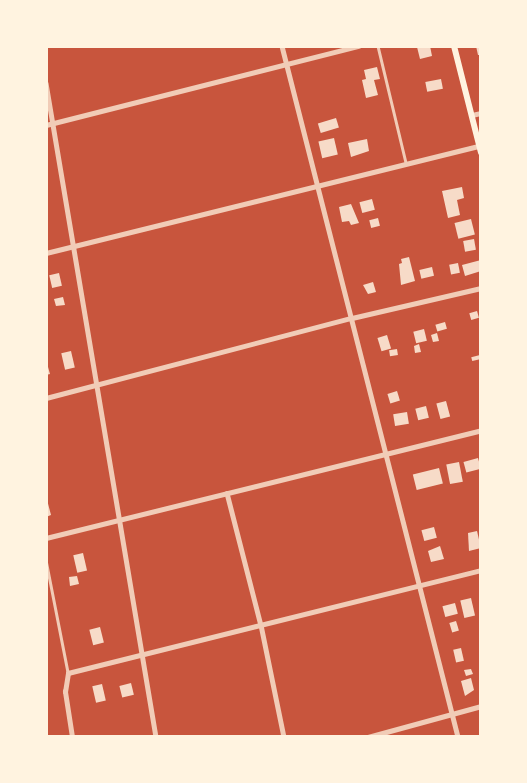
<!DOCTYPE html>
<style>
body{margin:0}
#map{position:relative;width:527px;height:783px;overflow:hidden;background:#c8553d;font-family:Mulish,sans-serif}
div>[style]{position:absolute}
.building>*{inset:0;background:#f7dbc8;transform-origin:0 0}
.service>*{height:2.5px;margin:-1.25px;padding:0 1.25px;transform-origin:1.25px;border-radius:1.25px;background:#f1ccb7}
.minor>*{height:4.5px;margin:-2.25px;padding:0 2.25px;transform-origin:2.25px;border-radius:2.25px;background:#f1ccb7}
.secondary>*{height:6px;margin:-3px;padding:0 3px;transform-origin:3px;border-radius:3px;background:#fff3e0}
span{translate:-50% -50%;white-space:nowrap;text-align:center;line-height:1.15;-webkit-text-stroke:4px #fff3e0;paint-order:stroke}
.frame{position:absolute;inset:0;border:48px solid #fff3e0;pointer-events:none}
</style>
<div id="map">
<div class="building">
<i style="clip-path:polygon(430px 46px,432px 56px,420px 59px,417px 47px)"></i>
<i style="clip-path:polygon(476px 46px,481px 46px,481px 55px,478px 55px)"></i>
<i style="clip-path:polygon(377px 67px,380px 79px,374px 80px,378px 95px,366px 98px,362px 80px,366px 79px,364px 70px)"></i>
<i style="left:441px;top:79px;width:10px;height:16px;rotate:79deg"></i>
<i style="left:336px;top:118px;width:10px;height:19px;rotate:73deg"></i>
<i style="left:334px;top:138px;width:17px;height:16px;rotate:77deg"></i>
<i style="clip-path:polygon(367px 139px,369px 151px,351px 157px,348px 143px)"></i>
<i style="clip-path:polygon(462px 187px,464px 198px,457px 200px,460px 215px,448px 218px,442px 191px)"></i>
<i style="left:372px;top:199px;width:11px;height:13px;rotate:75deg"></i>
<i style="clip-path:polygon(351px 204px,359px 223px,351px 225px,349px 221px,342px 222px,339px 207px)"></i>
<i style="left:378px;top:218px;width:8px;height:9px;rotate:76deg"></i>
<i style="left:471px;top:219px;width:16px;height:17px;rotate:76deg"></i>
<i style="left:474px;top:239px;width:11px;height:11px;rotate:80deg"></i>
<i style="clip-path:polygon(409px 257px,415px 281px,401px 285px,399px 264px,402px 263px,401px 259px)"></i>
<i style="clip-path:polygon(481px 260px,481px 271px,465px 276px,462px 265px)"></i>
<i style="left:458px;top:263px;width:10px;height:9px;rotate:79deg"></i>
<i style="left:432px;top:267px;width:9px;height:13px;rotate:77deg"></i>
<i style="left:59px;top:273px;width:13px;height:10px;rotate:77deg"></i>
<i style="clip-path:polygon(373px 282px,376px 292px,368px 294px,363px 285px)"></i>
<i style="clip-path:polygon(63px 297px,65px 305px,56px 306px,54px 299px)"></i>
<i style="left:477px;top:311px;width:7px;height:8px;rotate:74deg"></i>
<i style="left:445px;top:322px;width:7px;height:10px;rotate:74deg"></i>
<i style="left:424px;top:329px;width:12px;height:11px;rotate:76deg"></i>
<i style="clip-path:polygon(437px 333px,439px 341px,433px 342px,431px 335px)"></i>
<i style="left:387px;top:335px;width:14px;height:10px;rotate:73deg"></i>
<i style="clip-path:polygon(419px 344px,421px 352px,415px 353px,414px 346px)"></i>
<i style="left:397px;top:349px;width:6px;height:8px;rotate:81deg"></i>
<i style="left:71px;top:351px;width:17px;height:10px;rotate:77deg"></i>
<i style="left:480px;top:355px;width:4px;height:9px;rotate:76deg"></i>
<i style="clip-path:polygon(46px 360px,50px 374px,46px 375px)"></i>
<i style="left:397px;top:391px;width:10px;height:10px;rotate:73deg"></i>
<i style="left:446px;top:401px;width:16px;height:10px;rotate:75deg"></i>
<i style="left:426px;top:406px;width:12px;height:11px;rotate:76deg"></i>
<i style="left:407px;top:412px;width:12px;height:14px;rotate:81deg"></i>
<i style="left:478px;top:458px;width:11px;height:15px;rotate:75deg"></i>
<i style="left:459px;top:462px;width:20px;height:13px;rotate:79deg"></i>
<i style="left:439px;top:468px;width:16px;height:27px;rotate:76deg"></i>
<i style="clip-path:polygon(46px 496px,51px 515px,46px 517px)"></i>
<i style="left:434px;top:527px;width:11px;height:13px;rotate:75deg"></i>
<i style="clip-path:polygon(477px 531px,481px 548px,469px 551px,468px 533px)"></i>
<i style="clip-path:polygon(440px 546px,444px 559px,431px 562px,428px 551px)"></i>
<i style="left:83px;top:553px;width:18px;height:10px;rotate:77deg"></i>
<i style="clip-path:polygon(77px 576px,79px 584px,70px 586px,69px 577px)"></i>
<i style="left:471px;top:598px;width:18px;height:11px;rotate:77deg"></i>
<i style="left:455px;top:603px;width:11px;height:13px;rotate:75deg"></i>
<i style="left:456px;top:621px;width:10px;height:7px;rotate:73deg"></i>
<i style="left:100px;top:627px;width:16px;height:11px;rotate:76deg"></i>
<i style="left:461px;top:648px;width:13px;height:8px;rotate:77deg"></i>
<i style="clip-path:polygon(471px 669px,473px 674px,466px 676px,464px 670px)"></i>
<i style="clip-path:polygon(471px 678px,474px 690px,465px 696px,461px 681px)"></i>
<i style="left:131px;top:683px;width:12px;height:12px;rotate:76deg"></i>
<i style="left:102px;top:684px;width:17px;height:10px;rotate:77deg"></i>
</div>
<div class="service">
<i style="left:378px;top:46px;width:120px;rotate:76.5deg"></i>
<i style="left:46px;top:560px;width:114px;rotate:78.9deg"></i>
</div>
<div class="minor">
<i style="left:282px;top:46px;width:713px;rotate:75.71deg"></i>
<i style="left:46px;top:83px;width:663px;rotate:80.45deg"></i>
<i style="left:472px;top:115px;width:9px;rotate:-13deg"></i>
<i style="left:46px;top:125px;width:322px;rotate:-14.2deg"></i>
<i style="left:46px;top:253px;width:446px;rotate:-13.9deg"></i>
<i style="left:46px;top:398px;width:316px;rotate:-14.7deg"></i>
<i style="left:352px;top:318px;width:132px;rotate:-13.1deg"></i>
<i style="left:227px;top:493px;width:136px;rotate:75.6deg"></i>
<i style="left:261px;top:625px;width:114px;rotate:78.4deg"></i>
<i style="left:46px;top:538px;width:448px;rotate:-13.9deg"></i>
<i style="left:72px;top:737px;width:46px;rotate:-98.8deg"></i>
<i style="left:65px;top:692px;width:19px;rotate:-81deg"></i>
<i style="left:68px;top:673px;width:426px;rotate:-14deg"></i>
<i style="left:368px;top:737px;width:117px;rotate:-15.3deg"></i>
</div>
<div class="secondary">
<i style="left:454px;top:46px;width:110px;rotate:75.8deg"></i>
</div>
<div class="frame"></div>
</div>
